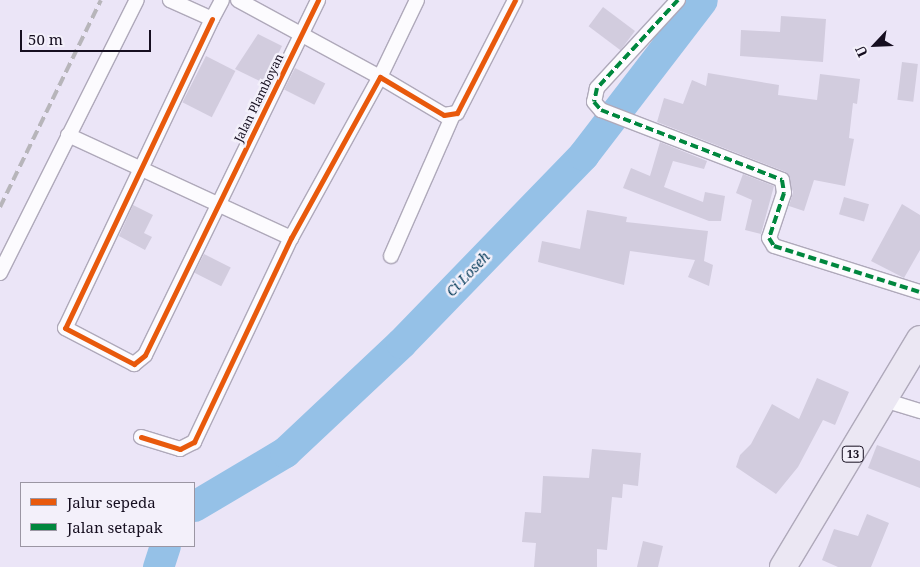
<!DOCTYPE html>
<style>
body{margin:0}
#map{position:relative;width:920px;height:567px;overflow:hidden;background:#ebe5f7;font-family:"Noto Serif",serif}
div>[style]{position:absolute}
.river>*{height:31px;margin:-15.5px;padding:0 15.5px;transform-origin:15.5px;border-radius:15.5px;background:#95c1e7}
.building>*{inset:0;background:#d2ccde;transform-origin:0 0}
.roads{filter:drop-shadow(1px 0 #afa9ba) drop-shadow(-1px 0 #afa9ba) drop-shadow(0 1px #afa9ba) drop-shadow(0 -1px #afa9ba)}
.street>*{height:14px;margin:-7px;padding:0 7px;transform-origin:7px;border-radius:7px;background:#fcfbfe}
.highway>*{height:26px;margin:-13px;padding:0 13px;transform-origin:13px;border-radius:13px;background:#ebe7f3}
.rail>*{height:4px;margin-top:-2px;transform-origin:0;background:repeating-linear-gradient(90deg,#b7b5ba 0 10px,transparent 0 15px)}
.quiet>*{height:4px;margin-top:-2px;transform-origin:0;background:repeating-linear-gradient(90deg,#00873e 0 8px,transparent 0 12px)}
.cycleway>*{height:5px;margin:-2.5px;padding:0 2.5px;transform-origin:2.5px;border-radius:2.5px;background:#e8590c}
span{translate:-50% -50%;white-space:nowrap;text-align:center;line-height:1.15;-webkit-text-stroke:5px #f3f0fa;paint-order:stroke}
.shield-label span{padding:1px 4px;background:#f3f0fa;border:1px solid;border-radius:4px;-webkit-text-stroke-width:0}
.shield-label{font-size:11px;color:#160f20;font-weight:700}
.street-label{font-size:12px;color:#160f20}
.water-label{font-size:14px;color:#013857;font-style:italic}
.legend{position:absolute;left:20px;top:482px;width:175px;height:65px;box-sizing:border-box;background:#f3f0fa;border:1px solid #9b96a3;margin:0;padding:6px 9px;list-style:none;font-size:15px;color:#160f20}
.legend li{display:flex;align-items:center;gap:10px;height:25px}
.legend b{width:25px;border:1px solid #9b96a3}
.north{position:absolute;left:850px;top:20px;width:50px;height:50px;-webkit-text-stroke:4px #f3f0fa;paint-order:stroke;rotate:245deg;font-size:14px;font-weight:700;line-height:20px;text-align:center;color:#160f20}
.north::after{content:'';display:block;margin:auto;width:18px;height:22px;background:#160f20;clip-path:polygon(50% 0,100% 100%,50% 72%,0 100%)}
.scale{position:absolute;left:20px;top:30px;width:131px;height:22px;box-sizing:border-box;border:2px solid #160f20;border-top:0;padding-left:6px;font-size:15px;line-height:18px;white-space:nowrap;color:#160f20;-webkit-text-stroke:4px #f3f0fa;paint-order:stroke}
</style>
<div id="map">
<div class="river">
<i style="left:194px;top:506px;width:106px;rotate:-30.7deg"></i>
<i style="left:285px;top:452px;width:159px;rotate:-43.2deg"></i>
<i style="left:401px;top:343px;width:262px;rotate:-45.9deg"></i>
<i style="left:583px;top:155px;width:195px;rotate:-52.5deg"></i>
<i style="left:158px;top:567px;width:22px;rotate:-72deg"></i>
</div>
<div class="building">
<i style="left:603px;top:7px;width:40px;height:24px;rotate:37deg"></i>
<i style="clip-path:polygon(781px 16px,826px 19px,823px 62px,740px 56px,741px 30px,780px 32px)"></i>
<i style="clip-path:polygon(258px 34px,282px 46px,264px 83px,235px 69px)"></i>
<i style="left:206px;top:56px;width:33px;height:52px;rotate:27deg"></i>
<i style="left:902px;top:62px;width:16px;height:38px;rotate:7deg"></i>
<i style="left:295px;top:68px;width:34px;height:24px;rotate:27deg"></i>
<i style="clip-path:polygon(708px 73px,779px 85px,778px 95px,817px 100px,820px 74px,860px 79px,857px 104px,853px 103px,849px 138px,854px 139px,845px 186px,814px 180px,804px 211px,789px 206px,793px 192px,786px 172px,657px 122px,664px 98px,683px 104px,692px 80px,706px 86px)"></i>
<i style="clip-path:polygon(660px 142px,707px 161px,704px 169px,673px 161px,664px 187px,703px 202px,705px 192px,725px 196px,721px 221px,709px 221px,623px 188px,631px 168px,650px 176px)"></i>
<i style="clip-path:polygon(743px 174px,774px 186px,761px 234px,745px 230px,752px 200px,736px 193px)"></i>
<i style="left:844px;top:197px;width:26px;height:18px;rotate:16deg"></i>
<i style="clip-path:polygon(902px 204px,920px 215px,920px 250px,904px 278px,871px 261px)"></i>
<i style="clip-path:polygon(133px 205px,153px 215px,144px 233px,152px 237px,145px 250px,119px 236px)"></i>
<i style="clip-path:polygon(587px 210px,627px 217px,626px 222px,708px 231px,704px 261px,713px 265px,709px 286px,688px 277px,695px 260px,630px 251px,624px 285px,538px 262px,542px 241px,580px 249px)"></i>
<i style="left:204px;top:254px;width:30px;height:21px;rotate:27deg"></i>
<i style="clip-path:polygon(817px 378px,849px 392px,835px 425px,823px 420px,798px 467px,776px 494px,736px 467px,740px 455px,751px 444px,772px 404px,799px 419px)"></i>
<i style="clip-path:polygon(877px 445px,920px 461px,920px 488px,868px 468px)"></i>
<i style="clip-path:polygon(592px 449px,641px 453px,638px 486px,623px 484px,622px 498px,612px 497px,607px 550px,597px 549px,597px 567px,534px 567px,536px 543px,522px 542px,525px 512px,541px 513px,543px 476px,589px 478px)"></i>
<i style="clip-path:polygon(867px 514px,889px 523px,871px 567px,838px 567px,822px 560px,834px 529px,858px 536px)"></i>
<i style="clip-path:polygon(643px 541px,663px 546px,658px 567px,637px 567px)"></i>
</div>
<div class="roads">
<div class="street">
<i style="left:170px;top:0;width:46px;rotate:24.3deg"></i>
<i style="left:212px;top:19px;width:21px;rotate:-62deg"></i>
<i style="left:238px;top:0;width:162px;rotate:28.5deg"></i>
<i style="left:380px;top:77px;width:85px;rotate:-64.3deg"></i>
<i style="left:678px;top:0;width:120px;rotate:132.6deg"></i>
<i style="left:597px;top:88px;width:14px;rotate:102deg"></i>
<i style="left:594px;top:102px;width:11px;rotate:49deg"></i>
<i style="left:601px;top:110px;width:194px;rotate:21.1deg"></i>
<i style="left:782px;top:180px;width:13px;rotate:81deg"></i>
<i style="left:784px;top:193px;width:47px;rotate:108.4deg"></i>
<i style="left:769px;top:238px;width:9px;rotate:58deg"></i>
<i style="left:774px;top:246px;width:153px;rotate:17.5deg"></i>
<i style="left:212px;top:19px;width:342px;rotate:115.4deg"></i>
<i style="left:65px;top:328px;width:78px;rotate:27.6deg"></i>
<i style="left:134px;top:364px;width:14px;rotate:-39deg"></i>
<i style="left:145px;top:355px;width:395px;rotate:-64deg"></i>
<i style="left:68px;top:135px;width:246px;rotate:24.8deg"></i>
<i style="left:391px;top:256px;width:154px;rotate:-66.3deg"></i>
<i style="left:0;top:273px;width:305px;rotate:-63.4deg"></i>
<i style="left:884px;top:400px;width:38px;rotate:17deg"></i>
<i style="left:141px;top:437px;width:41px;rotate:17.1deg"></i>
<i style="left:180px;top:449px;width:16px;rotate:-27deg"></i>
<i style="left:194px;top:442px;width:226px;rotate:-64.6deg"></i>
<i style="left:291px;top:238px;width:184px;rotate:-61.1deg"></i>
<i style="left:380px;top:77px;width:74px;rotate:30.7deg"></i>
<i style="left:444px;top:115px;width:13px;rotate:-9deg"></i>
<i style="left:457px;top:113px;width:127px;rotate:-62.8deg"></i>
</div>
<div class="highway">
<i style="left:783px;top:567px;width:266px;rotate:-59deg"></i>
</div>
</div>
<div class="rail">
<i style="left:0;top:207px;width:230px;rotate:-64deg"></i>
</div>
<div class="quiet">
<i style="left:678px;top:0;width:120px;rotate:132.6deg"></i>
<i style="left:597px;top:88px;width:14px;rotate:102deg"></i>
<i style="left:594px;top:102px;width:11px;rotate:49deg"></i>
<i style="left:601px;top:110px;width:194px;rotate:21.1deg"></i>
<i style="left:782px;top:180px;width:13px;rotate:81deg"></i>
<i style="left:784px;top:193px;width:47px;rotate:108.4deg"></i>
<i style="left:769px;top:238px;width:9px;rotate:58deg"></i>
<i style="left:774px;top:246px;width:153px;rotate:17.5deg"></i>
</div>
<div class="cycleway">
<i style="left:212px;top:19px;width:342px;rotate:115.4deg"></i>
<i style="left:65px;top:328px;width:78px;rotate:27.6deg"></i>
<i style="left:134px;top:364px;width:14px;rotate:-39deg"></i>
<i style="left:145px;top:355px;width:395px;rotate:-64deg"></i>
<i style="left:141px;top:437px;width:41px;rotate:17.1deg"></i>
<i style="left:180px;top:449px;width:16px;rotate:-27deg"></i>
<i style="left:194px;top:442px;width:226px;rotate:-64.6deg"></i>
<i style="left:291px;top:238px;width:184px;rotate:-61.1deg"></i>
<i style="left:380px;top:77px;width:74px;rotate:30.7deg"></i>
<i style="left:444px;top:115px;width:13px;rotate:-9deg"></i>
<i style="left:457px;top:113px;width:127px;rotate:-62.8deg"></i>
</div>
<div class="shield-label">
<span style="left:853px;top:454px">13</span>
</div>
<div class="street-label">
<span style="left:259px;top:98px;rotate:-64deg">Jalan Plamboyan</span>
</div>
<div class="water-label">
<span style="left:468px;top:274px;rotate:-46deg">Ci Loseh</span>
</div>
<ul class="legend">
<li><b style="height:6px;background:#e8590c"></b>Jalur sepeda</li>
<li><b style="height:6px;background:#00873e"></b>Jalan setapak</li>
</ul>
<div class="north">U</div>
<div class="scale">50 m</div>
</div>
